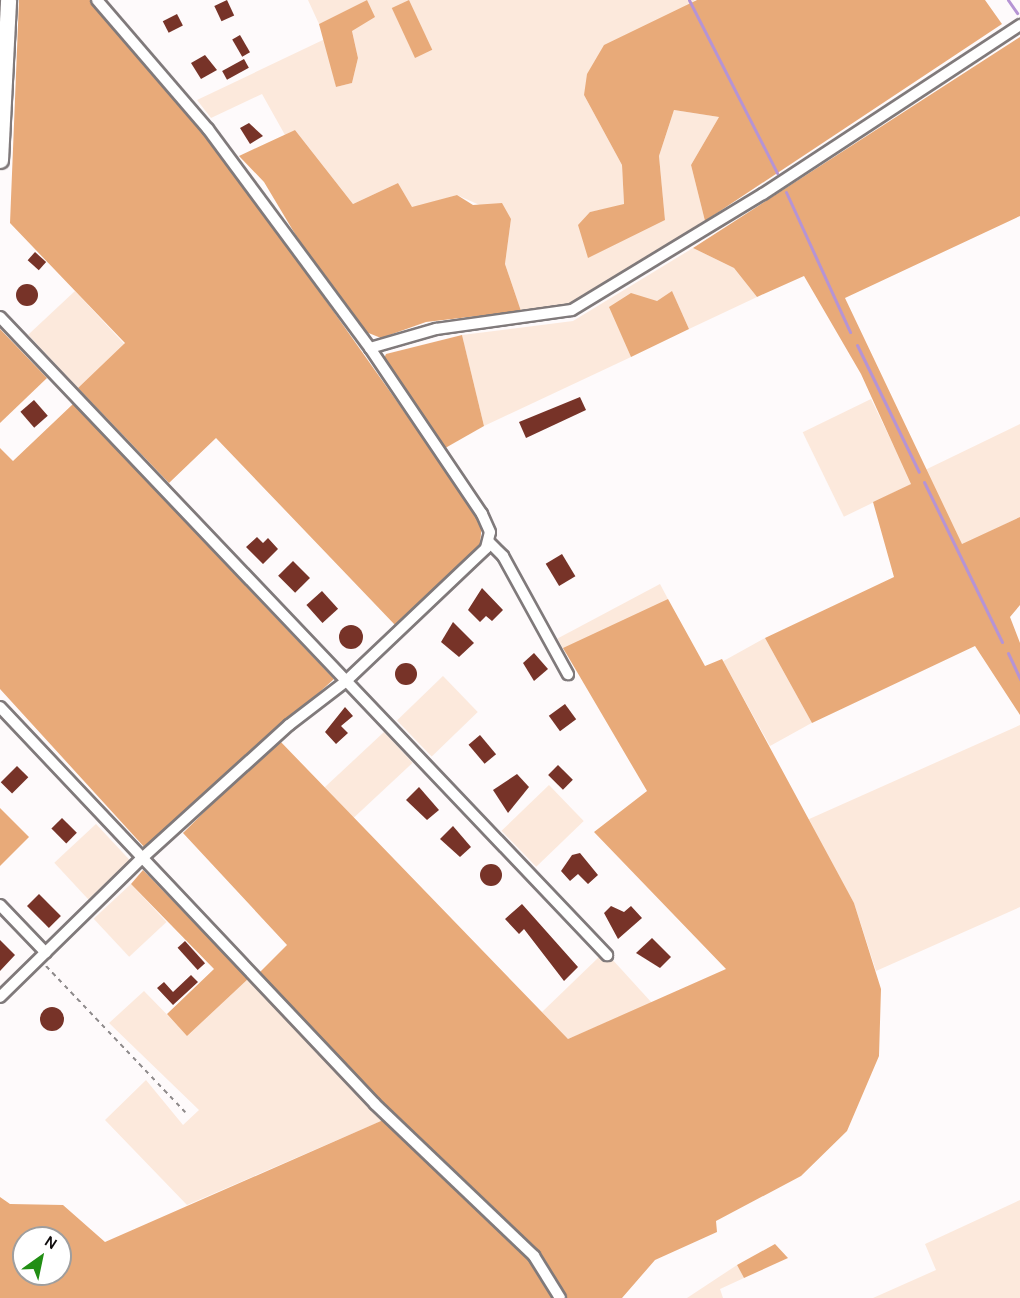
<!DOCTYPE html>
<style>
body{margin:0}
#map{position:relative;width:1020px;height:1298px;overflow:hidden;background:#fefafb;font-family:Karla,sans-serif}
div>[style]{position:absolute}
.green>*{inset:0;background:#fce9dc;transform-origin:0 0}
.forest>*{inset:0;background:#e8aa79;transform-origin:0 0}
.stream>*{height:3px;margin:-1.5px;padding:0 1.5px;transform-origin:1.5px;border-radius:1.5px;background:#b694d4}
.building>*{inset:0;background:#773328;transform-origin:0 0}
.round{border-radius:50%}
.path>*{height:2px;margin-top:-1px;transform-origin:0;background:repeating-linear-gradient(90deg,#8e8a8b 0 4.5px,transparent 0 9px)}
.roads{filter:drop-shadow(2px 0 #807a7b) drop-shadow(-2px 0 #807a7b) drop-shadow(0 2px #807a7b) drop-shadow(0 -2px #807a7b)}
.street>*{height:10px;margin:-5px;padding:0 5px;transform-origin:5px;border-radius:5px;background:#fff}
.secondary>*{height:15px;margin:-7.5px;padding:0 7.5px;transform-origin:7.5px;border-radius:7.5px;background:#fff}
span{translate:-50% -50%;white-space:nowrap;text-align:center;line-height:1.15;-webkit-text-stroke:6px #fff;paint-order:stroke}
.north{position:absolute;left:12px;top:1226px;width:60px;height:60px;box-sizing:border-box;background:#fff;border:2px solid #9f9e9e;border-radius:50%;rotate:33deg;font-size:16px;font-weight:700;line-height:24px;text-align:center;color:#0f0c0d}
.north::after{content:'';display:block;margin:auto;width:21px;height:27px;background:#218e14;clip-path:polygon(50% 0,100% 100%,50% 72%,0 100%)}
</style>
<div id="map">
<div class="green">
<i style="clip-path:polygon(308px 0,695px 0,584px 95px,622px 165px,624px 205px,590px 212px,665px 220px,659px 156px,674px 110px,719px 117px,691px 165px,705px 221px,568px 305px,521px 311px,505px 264px,511px 219px,457px 195px,412px 208px,398px 183px,353px 204px,295px 130px,285px 135px,262px 94px,211px 118px,197px 100px,325px 39px,336px 87px,352px 83px,358px 58px,352px 31px,367px 0,319px 24px)"></i>
<i style="clip-path:polygon(693px 248px,734px 268px,757px 297px,689px 329px,672px 292px,657px 301px,610px 307px,631px 357px,484px 426px,462px 335px,573px 321px)"></i>
<i style="left:75px;top:291px;width:73px;height:64px;rotate:47deg"></i>
<i style="left:871px;top:399px;width:94px;height:76px;rotate:64deg"></i>
<i style="clip-path:polygon(1020px 424px,1020px 517px,962px 545px,925px 470px)"></i>
<i style="left:660px;top:584px;width:17px;height:116px;rotate:62deg"></i>
<i style="left:765px;top:638px;width:97px;height:48px;rotate:61deg"></i>
<i style="left:443px;top:676px;width:50px;height:64px;rotate:46deg"></i>
<i style="clip-path:polygon(1020px 725px,1020px 907px,876px 971px,854px 903px,807px 820px)"></i>
<i style="left:384px;top:732px;width:42px;height:81px;rotate:47deg"></i>
<i style="left:549px;top:785px;width:50px;height:66px;rotate:46deg"></i>
<i style="left:96px;top:824px;width:50px;height:57px;rotate:47deg"></i>
<i style="left:131px;top:884px;width:52px;height:51px;rotate:47deg"></i>
<i style="clip-path:polygon(599px 957px,611px 958px,652px 1003px,568px 1039px,542px 1012px)"></i>
<i style="clip-path:polygon(248px 979px,386px 1119px,187px 1205px,105px 1120px,146px 1080px,183px 1125px,199px 1110px,109px 1023px,144px 991px,187px 1035px)"></i>
<i style="clip-path:polygon(1020px 1200px,1020px 1298px,873px 1298px,936px 1270px,925px 1244px)"></i>
<i style="clip-path:polygon(737px 1265px,744px 1278px,720px 1289px,723px 1298px,687px 1298px)"></i>
</div>
<div class="forest">
<i style="clip-path:polygon(19px 0,92px 0,228px 162px,482px 522px,480px 545px,396px 626px,216px 438px,169px 483px,78px 388px,125px 343px,10px 223px)"></i>
<i style="clip-path:polygon(367px 0,375px 17px,352px 31px,358px 58px,352px 83px,336px 87px,319px 24px)"></i>
<i style="left:409px;top:0;width:55px;height:19px;rotate:65deg"></i>
<i style="clip-path:polygon(697px 0,985px 0,1002px 24px,705px 221px,691px 165px,719px 117px,674px 110px,659px 156px,665px 220px,588px 258px,578px 225px,590px 212px,624px 204px,622px 165px,584px 95px,587px 74px,604px 45px)"></i>
<i style="clip-path:polygon(1020px 37px,1020px 216px,845px 298px,962px 544px,1020px 517px,1020px 605px,1010px 617px,1020px 643px,1020px 715px,975px 646px,812px 723px,765px 638px,894px 577px,873px 502px,911px 484px,861px 374px,804px 276px,757px 297px,734px 268px,693px 248px)"></i>
<i style="clip-path:polygon(295px 130px,353px 204px,398px 183px,412px 207px,457px 195px,473px 205px,502px 203px,511px 219px,505px 264px,521px 311px,426px 322px,381px 338px,366px 332px,313px 264px,264px 182px,239px 156px)"></i>
<i style="clip-path:polygon(672px 291px,689px 329px,631px 357px,609px 307px,631px 293px,657px 301px)"></i>
<i style="clip-path:polygon(0 329px,47px 378px,0 423px)"></i>
<i style="clip-path:polygon(462px 335px,484px 426px,440px 451px,382px 363px,386px 354px)"></i>
<i style="clip-path:polygon(73px 404px,334px 679px,146px 849px,0 689px,0 448px,13px 461px)"></i>
<i style="clip-path:polygon(evenodd,668px 599px,705px 666px,722px 659px,854px 903px,881px 989px,879px 1056px,847px 1131px,801px 1176px,716px 1221px,717px 1232px,655px 1260px,622px 1298px,0 1298px,0 1197px,10px 1204px,63px 1205px,105px 1242px,390px 1117px,259px 973px,287px 945px,183px 833px,278px 739px,568px 1039px,726px 969px,594px 832px,647px 791px,563px 648px,668px 599px,24px 1238px,60px 1238px,60px 1274px,24px 1274px,24px 1238px)"></i>
<i style="clip-path:polygon(0 808px,29px 837px,0 866px)"></i>
<i style="clip-path:polygon(143px 870px,248px 979px,187px 1036px,167px 1014px,214px 969px,131px 884px)"></i>
<i style="clip-path:polygon(775px 1244px,788px 1258px,744px 1278px,737px 1265px)"></i>
</div>
<div class="stream">
<i style="left:689px;top:0;width:194px;rotate:63deg"></i>
<i style="left:1008px;top:0;width:16px;rotate:55deg"></i>
<i style="left:786px;top:192px;width:154px;rotate:65.4deg"></i>
<i style="left:857px;top:345px;width:141px;rotate:64deg"></i>
<i style="left:924px;top:482px;width:178px;rotate:64deg"></i>
<i style="left:1008px;top:653px;width:29px;rotate:65deg"></i>
</div>
<div class="building">
<i style="left:227px;top:0;width:17px;height:14px;rotate:65deg"></i>
<i style="left:177px;top:14px;width:13px;height:16px;rotate:63deg"></i>
<i style="left:240px;top:35px;width:20px;height:9px;rotate:60deg"></i>
<i style="clip-path:polygon(205px 55px,217px 70px,201px 79px,191px 63px)"></i>
<i style="left:244px;top:59px;width:10px;height:25px;rotate:61deg"></i>
<i style="clip-path:polygon(249px 123px,263px 136px,250px 144px,240px 128px)"></i>
<i style="left:35px;top:252px;width:15px;height:11px;rotate:42deg"></i>
<i class="round" style="left:16px;top:284px;width:22px;height:22px"></i>
<i style="clip-path:polygon(580px 397px,586px 410px,526px 438px,519px 422px)"></i>
<i style="left:34px;top:400px;width:21px;height:18px;rotate:49deg"></i>
<i style="clip-path:polygon(257px 537px,263px 543px,268px 538px,278px 549px,263px 564px,246px 547px)"></i>
<i style="left:562px;top:554px;width:26px;height:19px;rotate:59deg"></i>
<i style="left:293px;top:561px;width:24px;height:21px;rotate:45deg"></i>
<i style="clip-path:polygon(482px 588px,503px 610px,492px 621px,486px 616px,480px 622px,468px 610px)"></i>
<i style="left:322px;top:591px;width:24px;height:21px;rotate:48deg"></i>
<i style="clip-path:polygon(453px 622px,474px 643px,459px 657px,441px 642px)"></i>
<i class="round" style="left:339px;top:625px;width:24px;height:24px"></i>
<i style="clip-path:polygon(534px 653px,548px 669px,534px 681px,523px 663px)"></i>
<i class="round" style="left:395px;top:663px;width:22px;height:22px"></i>
<i style="left:565px;top:704px;width:19px;height:20px;rotate:54deg"></i>
<i style="clip-path:polygon(345px 707px,353px 716px,341px 726px,348px 733px,336px 744px,325px 732px)"></i>
<i style="left:480px;top:735px;width:25px;height:15px;rotate:50deg"></i>
<i style="left:558px;top:765px;width:21px;height:14px;rotate:45deg"></i>
<i style="left:17px;top:766px;width:16px;height:23px;rotate:45deg"></i>
<i style="clip-path:polygon(517px 774px,529px 787px,508px 813px,493px 790px)"></i>
<i style="clip-path:polygon(419px 787px,439px 810px,427px 820px,406px 800px)"></i>
<i style="left:62px;top:818px;width:21px;height:15px;rotate:45deg"></i>
<i style="clip-path:polygon(453px 826px,471px 847px,460px 857px,440px 839px)"></i>
<i style="clip-path:polygon(580px 853px,598px 875px,588px 884px,578px 874px,570px 881px,561px 871px,572px 855px)"></i>
<i class="round" style="left:480px;top:864px;width:22px;height:22px"></i>
<i style="left:39px;top:894px;width:31px;height:17px;rotate:45deg"></i>
<i style="clip-path:polygon(522px 904px,578px 967px,564px 981px,524px 929px,519px 934px,505px 919px)"></i>
<i style="clip-path:polygon(611px 906px,624px 912px,631px 906px,642px 918px,618px 939px,604px 913px)"></i>
<i style="clip-path:polygon(652px 938px,671px 957px,660px 968px,636px 953px)"></i>
<i style="clip-path:polygon(0 940px,15px 955px,0 971px)"></i>
<i style="left:185px;top:941px;width:30px;height:10px;rotate:48deg"></i>
<i style="clip-path:polygon(191px 975px,198px 982px,173px 1005px,157px 988px,164px 982px,173px 992px)"></i>
<i class="round" style="left:40px;top:1007px;width:24px;height:24px"></i>
</div>
<div class="path">
<i style="left:46px;top:966px;width:202px;rotate:46.4deg"></i>
</div>
<div class="roads">
<div class="street">
<i style="left:97px;top:0;width:170px;rotate:49.3deg"></i>
<i style="left:208px;top:129px;width:272px;rotate:53.5deg"></i>
<i style="left:370px;top:348px;width:69px;rotate:-16.1deg"></i>
<i style="left:436px;top:329px;width:137px;rotate:-8deg"></i>
<i style="left:572px;top:310px;width:223px;rotate:-31.3deg"></i>
<i style="left:763px;top:194px;width:308px;rotate:-33.3deg"></i>
<i style="left:0;top:317px;width:881px;rotate:46.43deg"></i>
<i style="left:489px;top:542px;width:20px;rotate:45deg"></i>
<i style="left:503px;top:556px;width:135px;rotate:61.2deg"></i>
<i style="left:0;top:707px;width:546px;rotate:46.63deg"></i>
<i style="left:375px;top:1104px;width:220px;rotate:43.7deg"></i>
<i style="left:534px;top:1256px;width:49px;rotate:58.2deg"></i>
<i style="left:0;top:905px;width:66px;rotate:46.2deg"></i>
<i style="left:0;top:997px;width:196px;rotate:-44.4deg"></i>
<i style="left:140px;top:860px;width:201px;rotate:-42.2deg"></i>
<i style="left:289px;top:725px;width:71px;rotate:-37.5deg"></i>
<i style="left:345px;top:682px;width:195px;rotate:-43.5deg"></i>
<i style="left:486px;top:548px;width:16px;rotate:-76deg"></i>
<i style="left:490px;top:532px;width:20px;rotate:-114deg"></i>
<i style="left:482px;top:514px;width:200px;rotate:-124deg"></i>
</div>
<div class="secondary">
<i style="left:0;top:160px;width:160px;rotate:-87.1deg"></i>
</div>
</div>
<div class="north">N</div>
</div>
